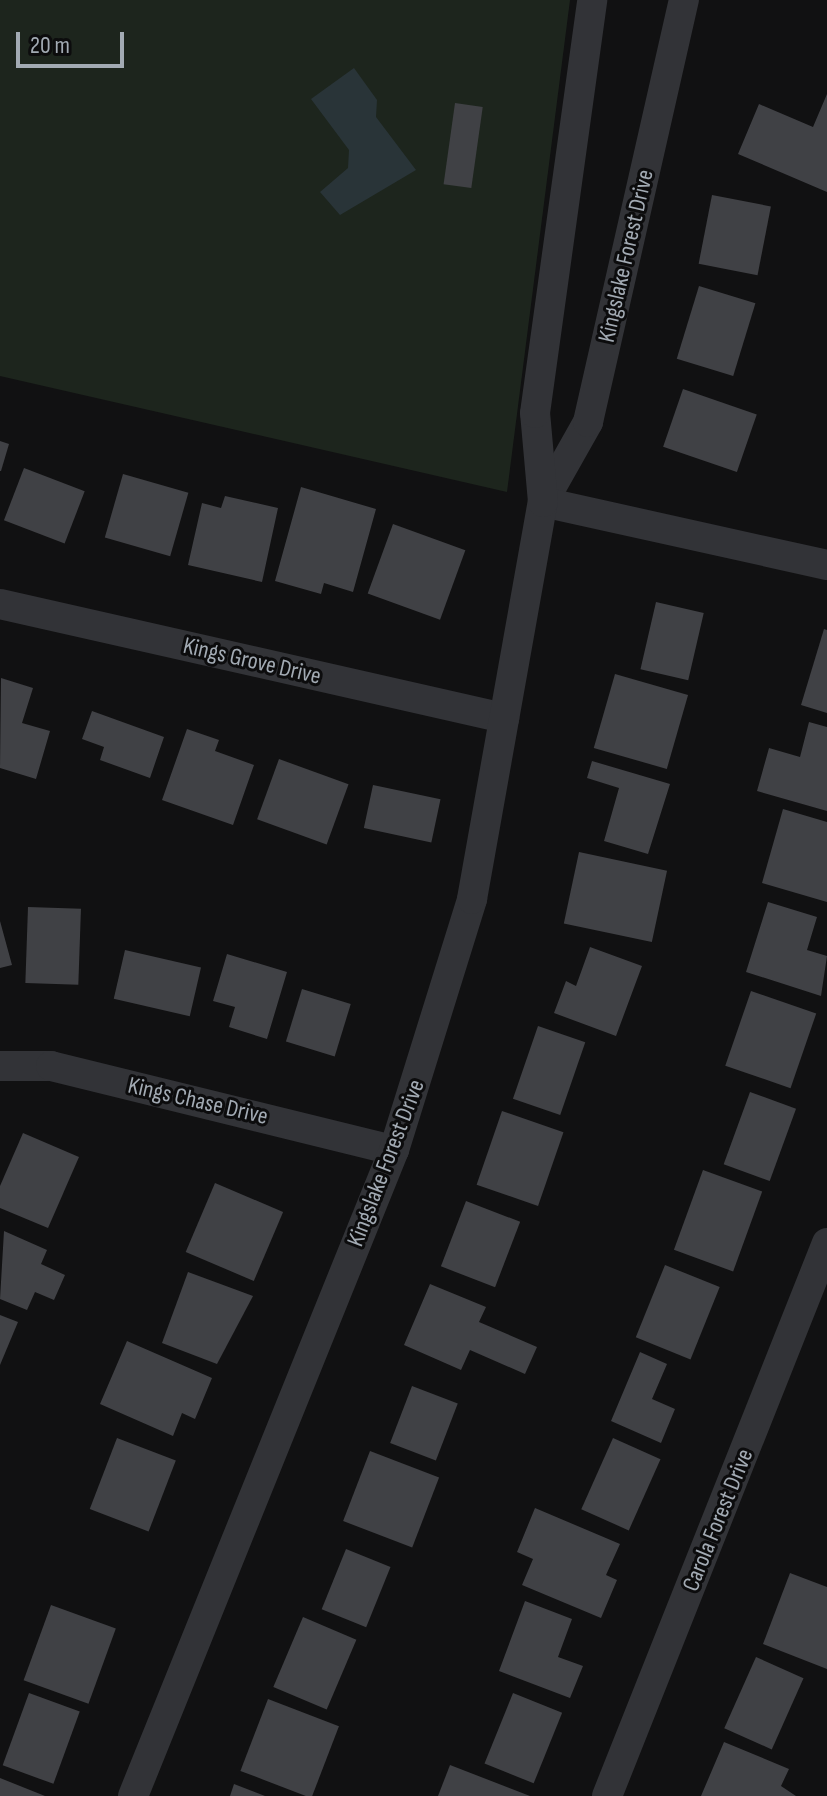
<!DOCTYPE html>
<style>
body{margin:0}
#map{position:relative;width:827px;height:1796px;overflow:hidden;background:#111112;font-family:"Sofia Sans Condensed",sans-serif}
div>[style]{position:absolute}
.green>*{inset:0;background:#1d251d}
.water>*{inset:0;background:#293438}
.building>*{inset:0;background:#404145;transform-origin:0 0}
.street>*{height:30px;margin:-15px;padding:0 15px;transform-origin:15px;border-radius:15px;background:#323337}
span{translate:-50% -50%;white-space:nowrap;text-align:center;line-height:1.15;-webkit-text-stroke:6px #0c0c0d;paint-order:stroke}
.street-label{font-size:24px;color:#a2aab3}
.scale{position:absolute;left:16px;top:32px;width:108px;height:36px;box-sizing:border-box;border:4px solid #a2aab3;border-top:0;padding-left:10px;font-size:24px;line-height:28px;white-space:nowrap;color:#a2aab3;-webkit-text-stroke:6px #0c0c0d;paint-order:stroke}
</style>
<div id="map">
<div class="green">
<i style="clip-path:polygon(0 0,570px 0,507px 492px,0 376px)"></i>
</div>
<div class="water">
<i style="clip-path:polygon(354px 68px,377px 100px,376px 117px,416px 170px,340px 215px,320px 192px,348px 168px,349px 150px,311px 99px)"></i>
</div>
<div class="building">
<i style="clip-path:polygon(827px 94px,827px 192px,738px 154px,759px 104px,813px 127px)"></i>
<i style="left:455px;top:103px;width:28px;height:82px;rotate:8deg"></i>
<i style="left:712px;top:195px;width:60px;height:70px;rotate:11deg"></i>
<i style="left:699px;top:286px;width:59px;height:76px;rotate:17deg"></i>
<i style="left:683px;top:389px;width:78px;height:61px;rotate:19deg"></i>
<i style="clip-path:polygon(0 441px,9px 444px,1px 471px,0 471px)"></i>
<i style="left:24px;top:468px;width:65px;height:56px;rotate:21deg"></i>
<i style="left:123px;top:474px;width:68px;height:66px;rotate:16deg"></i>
<i style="clip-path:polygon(301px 487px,376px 509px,353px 592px,324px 583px,321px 594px,275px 581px)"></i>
<i style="clip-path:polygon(225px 496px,278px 508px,262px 582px,188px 565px,202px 503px,221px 508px)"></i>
<i style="left:393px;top:524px;width:77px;height:74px;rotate:20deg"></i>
<i style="left:656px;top:602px;width:49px;height:69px;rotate:13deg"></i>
<i style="clip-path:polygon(824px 629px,827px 630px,827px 713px,801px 705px)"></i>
<i style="left:615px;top:674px;width:76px;height:77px;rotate:16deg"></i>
<i style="clip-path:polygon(1px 678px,33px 688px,22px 723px,50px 731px,36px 779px,0 768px)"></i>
<i style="clip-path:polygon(92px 711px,164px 737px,150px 778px,100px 760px,104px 747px,82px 739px)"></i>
<i style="clip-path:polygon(809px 722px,827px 727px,827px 811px,757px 791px,769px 748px,800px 757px)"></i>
<i style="clip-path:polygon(187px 729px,219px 740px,215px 751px,254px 765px,233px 825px,162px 800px)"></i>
<i style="left:279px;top:759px;width:74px;height:64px;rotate:20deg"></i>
<i style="clip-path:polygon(592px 761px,670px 784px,648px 854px,604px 841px,619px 788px,587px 778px)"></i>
<i style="left:373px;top:785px;width:69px;height:44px;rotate:12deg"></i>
<i style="clip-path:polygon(783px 809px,827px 822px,827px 902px,762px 883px)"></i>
<i style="left:579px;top:852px;width:90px;height:73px;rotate:12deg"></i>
<i style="clip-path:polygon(768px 902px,817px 917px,807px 950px,827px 956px,821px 996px,746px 972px)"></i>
<i style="left:28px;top:907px;width:53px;height:76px;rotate:2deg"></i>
<i style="clip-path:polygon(0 921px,12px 965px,0 968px)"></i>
<i style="clip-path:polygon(590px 947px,642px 966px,616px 1036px,554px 1013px,566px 981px,576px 986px)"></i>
<i style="left:125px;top:950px;width:78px;height:50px;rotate:13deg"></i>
<i style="clip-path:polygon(227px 954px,287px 972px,267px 1039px,229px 1027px,235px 1007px,213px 1001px)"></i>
<i style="left:302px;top:989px;width:51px;height:55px;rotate:17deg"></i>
<i style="left:751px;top:991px;width:69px;height:79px;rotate:19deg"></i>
<i style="left:538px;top:1026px;width:50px;height:77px;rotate:19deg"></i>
<i style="left:750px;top:1092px;width:49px;height:77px;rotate:20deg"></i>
<i style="left:502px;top:1111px;width:65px;height:78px;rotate:19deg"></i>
<i style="clip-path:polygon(23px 1133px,79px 1157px,48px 1228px,0 1208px,0 1186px)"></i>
<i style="left:703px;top:1170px;width:63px;height:85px;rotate:20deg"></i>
<i style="left:215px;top:1183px;width:74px;height:75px;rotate:23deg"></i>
<i style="left:466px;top:1201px;width:58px;height:70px;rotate:21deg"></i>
<i style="clip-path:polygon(4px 1231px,47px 1250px,41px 1264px,65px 1275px,54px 1300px,35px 1292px,27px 1310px,0 1299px)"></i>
<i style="left:665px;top:1265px;width:59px;height:78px;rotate:22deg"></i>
<i style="clip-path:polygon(188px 1272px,253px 1296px,217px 1364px,162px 1343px)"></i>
<i style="clip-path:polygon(430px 1284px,486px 1307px,479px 1322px,537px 1347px,525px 1374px,470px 1350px,461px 1370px,404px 1345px)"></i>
<i style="clip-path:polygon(0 1315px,18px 1322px,0 1365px)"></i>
<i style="clip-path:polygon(127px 1341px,212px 1378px,195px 1419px,182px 1413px,173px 1436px,100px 1404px)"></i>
<i style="clip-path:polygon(640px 1352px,667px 1364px,652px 1399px,675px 1409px,661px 1443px,611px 1421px)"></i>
<i style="left:412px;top:1386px;width:49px;height:61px;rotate:21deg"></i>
<i style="left:117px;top:1438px;width:63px;height:76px;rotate:21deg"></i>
<i style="left:613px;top:1438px;width:52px;height:78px;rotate:24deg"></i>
<i style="left:370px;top:1451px;width:74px;height:75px;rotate:21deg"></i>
<i style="clip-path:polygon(535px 1508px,620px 1544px,606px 1575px,617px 1580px,601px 1618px,522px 1585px,533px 1559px,517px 1552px)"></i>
<i style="left:346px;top:1549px;width:48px;height:65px;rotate:22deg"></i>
<i style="clip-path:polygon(790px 1573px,827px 1587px,827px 1669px,763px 1644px)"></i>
<i style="clip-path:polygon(525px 1601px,572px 1619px,558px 1657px,583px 1666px,570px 1698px,499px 1671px)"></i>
<i style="left:51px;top:1605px;width:69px;height:80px;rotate:20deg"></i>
<i style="left:303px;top:1617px;width:58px;height:76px;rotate:23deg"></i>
<i style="left:756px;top:1657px;width:52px;height:78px;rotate:24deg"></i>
<i style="left:29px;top:1693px;width:54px;height:77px;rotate:20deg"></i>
<i style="left:513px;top:1693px;width:53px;height:76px;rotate:22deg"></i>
<i style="left:268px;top:1699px;width:76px;height:77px;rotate:21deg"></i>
<i style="clip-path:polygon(724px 1742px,789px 1769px,781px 1786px,796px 1796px,701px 1796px)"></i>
<i style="clip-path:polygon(450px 1765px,530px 1796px,438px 1796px)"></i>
<i style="clip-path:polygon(0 1778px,45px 1796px,0 1796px)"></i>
<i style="clip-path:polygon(234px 1784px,265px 1796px,230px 1796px)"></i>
</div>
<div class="street">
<i style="left:543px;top:502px;width:92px;rotate:-60.6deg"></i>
<i style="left:588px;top:422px;width:433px;rotate:-77.2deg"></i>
<i style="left:543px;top:502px;width:291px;rotate:12.5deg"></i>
<i style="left:0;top:604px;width:517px;rotate:12.75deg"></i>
<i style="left:0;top:1066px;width:51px"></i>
<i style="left:51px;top:1066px;width:353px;rotate:13.8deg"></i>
<i style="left:133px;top:1796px;width:697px;rotate:-68deg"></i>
<i style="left:394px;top:1150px;width:263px;rotate:-72.7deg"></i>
<i style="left:472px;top:899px;width:403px;rotate:-79.9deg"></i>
<i style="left:543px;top:502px;width:89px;rotate:-95.1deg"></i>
<i style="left:535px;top:413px;width:417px;rotate:-82.1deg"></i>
<i style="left:607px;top:1796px;width:595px;rotate:-68.31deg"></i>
</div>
<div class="street-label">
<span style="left:626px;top:256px;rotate:-77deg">Kingslake Forest Drive</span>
<span style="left:252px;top:661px;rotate:13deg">Kings Grove Drive</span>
<span style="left:198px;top:1101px;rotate:13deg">Kings Chase Drive</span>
<span style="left:386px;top:1163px;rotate:-69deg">Kingslake Forest Drive</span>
<span style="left:718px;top:1520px;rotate:-68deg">Carola Forest Drive</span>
</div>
<div class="scale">20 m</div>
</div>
